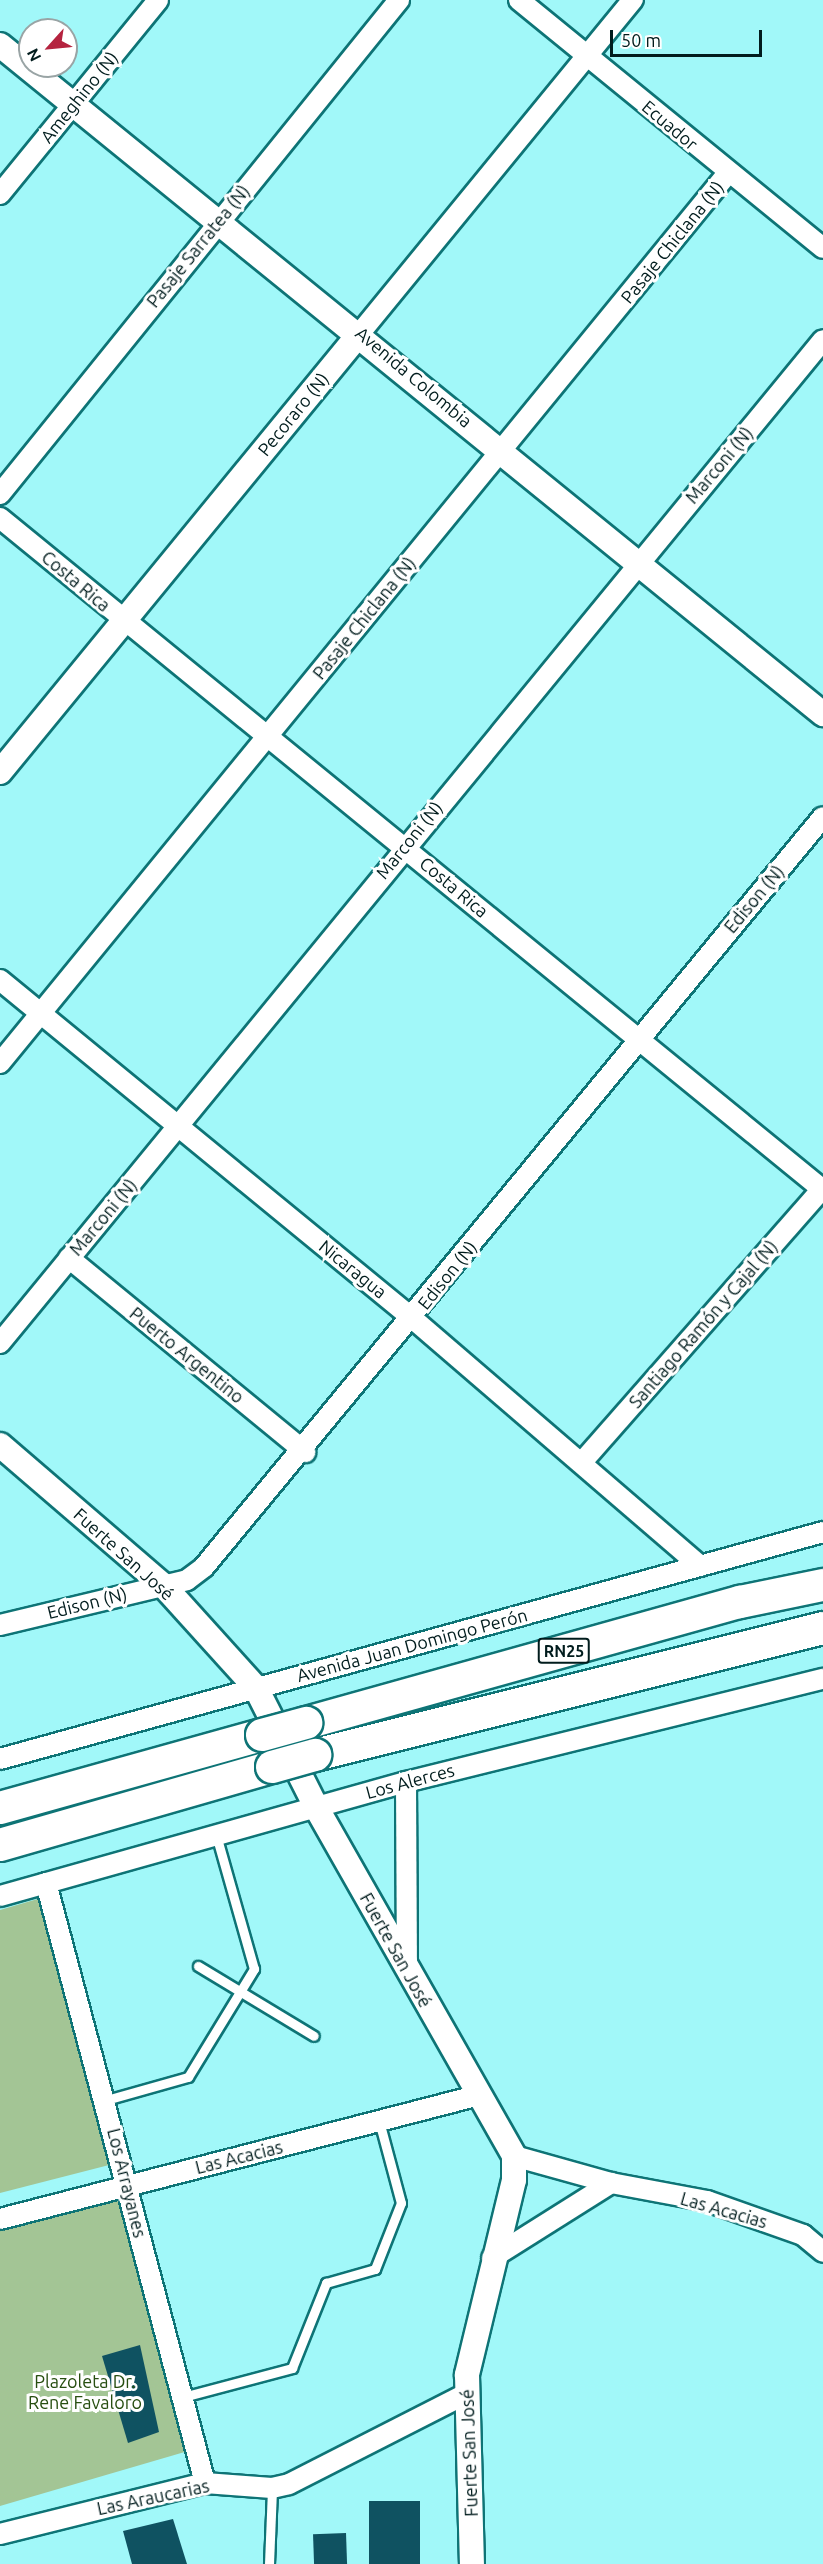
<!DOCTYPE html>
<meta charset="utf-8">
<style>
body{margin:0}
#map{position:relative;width:823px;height:2564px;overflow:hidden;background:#a1f8f9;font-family:Ubuntu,sans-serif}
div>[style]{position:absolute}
.green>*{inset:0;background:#a3c595}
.building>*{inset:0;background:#0f5261;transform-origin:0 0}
.roads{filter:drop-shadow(2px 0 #0e7476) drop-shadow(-2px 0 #0e7476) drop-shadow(0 2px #0e7476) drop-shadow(0 -2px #0e7476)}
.service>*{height:9px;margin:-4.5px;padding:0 4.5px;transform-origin:4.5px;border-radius:4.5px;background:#fff}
.minor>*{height:20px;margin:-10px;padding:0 10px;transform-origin:10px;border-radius:10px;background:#fff}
.tertiary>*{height:24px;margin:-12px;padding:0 12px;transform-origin:12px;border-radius:12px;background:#fff}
.trunk>*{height:32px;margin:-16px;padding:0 16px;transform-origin:16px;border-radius:16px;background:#fff}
.bridges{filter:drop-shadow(2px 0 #0e7476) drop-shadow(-2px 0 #0e7476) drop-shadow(0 2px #0e7476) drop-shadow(0 -2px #0e7476)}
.trunk-bridge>*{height:32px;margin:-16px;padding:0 16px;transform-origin:16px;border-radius:16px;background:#fff}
span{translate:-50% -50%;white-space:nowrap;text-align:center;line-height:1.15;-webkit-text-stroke:6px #fff;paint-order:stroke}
.shield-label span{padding:2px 4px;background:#fff;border:2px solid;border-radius:4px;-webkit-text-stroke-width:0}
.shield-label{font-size:16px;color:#011c1d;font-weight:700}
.street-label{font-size:18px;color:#011c1d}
.park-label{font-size:18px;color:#274e10}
.north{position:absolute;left:18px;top:18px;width:60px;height:60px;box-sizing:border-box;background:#fff;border:2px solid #99a4a5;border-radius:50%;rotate:243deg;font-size:16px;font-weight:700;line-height:24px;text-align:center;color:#011c1d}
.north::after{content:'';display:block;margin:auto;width:21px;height:27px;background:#b5233f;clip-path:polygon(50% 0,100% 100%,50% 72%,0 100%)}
.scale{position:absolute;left:610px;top:30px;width:152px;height:27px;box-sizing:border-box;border:3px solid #011c1d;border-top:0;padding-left:8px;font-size:18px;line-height:21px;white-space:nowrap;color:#011c1d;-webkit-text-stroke:4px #fff;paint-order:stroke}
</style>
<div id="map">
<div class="green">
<i style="clip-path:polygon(41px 1898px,113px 2164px,0 2193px,0 1910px)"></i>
<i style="clip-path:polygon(118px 2193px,188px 2451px,0 2506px,0 2225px)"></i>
</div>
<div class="building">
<i style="clip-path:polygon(140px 2345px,159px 2432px,128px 2443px,102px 2356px)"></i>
<i style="left:369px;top:2501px;width:51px;height:63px"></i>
<i style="clip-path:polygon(173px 2519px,187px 2564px,132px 2564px,123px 2531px)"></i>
<i style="left:346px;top:2533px;width:31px;height:33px;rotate:88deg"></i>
</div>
<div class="roads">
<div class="service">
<i style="left:198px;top:1966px;width:135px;rotate:31.1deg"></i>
<i style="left:106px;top:2100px;width:85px;rotate:-15.7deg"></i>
<i style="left:188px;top:2077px;width:127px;rotate:-58.6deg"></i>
<i style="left:254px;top:1969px;width:136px;rotate:-105.8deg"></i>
<i style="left:183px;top:2397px;width:113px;rotate:-14.9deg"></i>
<i style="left:292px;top:2368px;width:92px;rotate:-68.2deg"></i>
<i style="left:326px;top:2283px;width:51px;rotate:-15.9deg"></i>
<i style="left:375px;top:2269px;width:71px;rotate:-68.5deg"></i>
<i style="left:401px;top:2203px;width:85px;rotate:-105deg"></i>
<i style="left:269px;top:2564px;width:76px;rotate:-87.7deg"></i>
</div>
<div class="minor">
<i style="left:519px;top:0;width:392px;rotate:39.2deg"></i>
<i style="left:0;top:194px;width:250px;rotate:-50.8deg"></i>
<i style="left:360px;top:333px;width:431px;rotate:-50.7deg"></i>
<i style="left:0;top:494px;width:635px;rotate:-51.07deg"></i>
<i style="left:0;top:518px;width:1063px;rotate:39.23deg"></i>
<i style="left:0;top:980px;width:533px;rotate:39.37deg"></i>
<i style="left:412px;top:1318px;width:380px;rotate:40.7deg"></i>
<i style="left:0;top:1063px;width:1150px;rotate:-50.72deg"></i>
<i style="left:69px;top:1258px;width:306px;rotate:39.4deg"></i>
<i style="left:0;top:1343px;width:1297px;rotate:-50.63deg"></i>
<i style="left:583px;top:1461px;width:363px;rotate:-48.7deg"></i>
<i style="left:0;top:1625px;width:192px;rotate:-13.5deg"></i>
<i style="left:187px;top:1580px;width:21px;rotate:-37deg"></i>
<i style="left:204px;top:1567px;width:972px;rotate:-50.47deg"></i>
<i style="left:0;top:1759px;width:854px;rotate:-15.42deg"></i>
<i style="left:406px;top:1782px;width:188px;rotate:89.7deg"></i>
<i style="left:46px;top:1883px;width:621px;rotate:75.16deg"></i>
<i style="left:0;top:1896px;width:422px;rotate:-15.7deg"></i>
<i style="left:406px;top:1782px;width:430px;rotate:-13.9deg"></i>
<i style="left:514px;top:2156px;width:101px;rotate:15.6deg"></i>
<i style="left:611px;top:2183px;width:98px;rotate:10.6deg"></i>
<i style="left:707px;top:2201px;width:102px;rotate:19.5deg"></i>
<i style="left:803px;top:2235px;width:26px;rotate:40deg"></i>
<i style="left:0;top:2219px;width:495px;rotate:-14.5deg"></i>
<i style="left:492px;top:2258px;width:141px;rotate:-32.2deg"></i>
<i style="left:0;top:2534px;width:211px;rotate:-14deg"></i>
<i style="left:205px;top:2483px;width:67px;rotate:4.3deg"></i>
<i style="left:272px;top:2488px;width:17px;rotate:-13deg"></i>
<i style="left:289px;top:2484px;width:199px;rotate:-27deg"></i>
</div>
<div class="tertiary">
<i style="left:0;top:45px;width:1061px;rotate:39.11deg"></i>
<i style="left:0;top:772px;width:568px;rotate:-50.65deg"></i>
<i style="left:0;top:1445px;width:215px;rotate:40.7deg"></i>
<i style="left:163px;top:1585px;width:139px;rotate:47.9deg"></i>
<i style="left:256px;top:1688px;width:133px;rotate:63.2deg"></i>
<i style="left:316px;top:1807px;width:401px;rotate:60.4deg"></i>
<i style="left:514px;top:2156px;width:24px;rotate:90deg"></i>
<i style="left:514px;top:2180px;width:201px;rotate:103.6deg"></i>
<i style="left:467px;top:2375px;width:189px;rotate:88.5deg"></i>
</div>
<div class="trunk">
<i style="left:306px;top:1723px;width:451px;rotate:-15.6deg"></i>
<i style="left:740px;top:1602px;width:85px;rotate:-11.6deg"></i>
<i style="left:315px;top:1755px;width:524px;rotate:-14.04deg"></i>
<i style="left:0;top:1808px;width:272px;rotate:-15.6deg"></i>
<i style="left:0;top:1845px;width:283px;rotate:-16deg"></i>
</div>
</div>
<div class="bridges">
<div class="trunk-bridge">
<i style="left:262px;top:1735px;width:46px;rotate:-15.3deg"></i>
<i style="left:272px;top:1767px;width:45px;rotate:-15.6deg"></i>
</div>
</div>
<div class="shield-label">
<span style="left:564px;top:1651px">RN25</span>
</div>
<div class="street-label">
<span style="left:79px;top:97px;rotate:-51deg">Ameghino (N)</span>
<span style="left:670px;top:125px;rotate:40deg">Ecuador</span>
<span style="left:672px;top:242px;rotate:-51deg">Pasaje Chiclana (N)</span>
<span style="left:198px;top:246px;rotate:-51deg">Pasaje Sarratea (N)</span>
<span style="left:414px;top:377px;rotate:40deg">Avenida Colombia</span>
<span style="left:293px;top:414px;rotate:-51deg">Pecoraro (N)</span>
<span style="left:719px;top:465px;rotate:-50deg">Marconi (N)</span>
<span style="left:76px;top:581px;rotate:40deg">Costa Rica</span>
<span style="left:364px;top:618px;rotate:-51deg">Pasaje Chiclana (N)</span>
<span style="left:409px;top:840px;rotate:-51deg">Marconi (N)</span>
<span style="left:454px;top:887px;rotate:40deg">Costa Rica</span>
<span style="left:754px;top:899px;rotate:-50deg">Edison (N)</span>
<span style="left:103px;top:1217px;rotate:-50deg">Marconi (N)</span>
<span style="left:353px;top:1269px;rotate:39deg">Nicaragua</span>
<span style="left:447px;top:1275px;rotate:-51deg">Edison (N)</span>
<span style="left:703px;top:1324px;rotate:-49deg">Santiago Ramón y Cajal (N)</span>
<span style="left:187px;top:1355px;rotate:39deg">Puerto Argentino</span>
<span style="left:124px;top:1554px;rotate:42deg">Fuerte San José</span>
<span style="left:87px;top:1603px;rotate:-14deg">Edison (N)</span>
<span style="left:412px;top:1645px;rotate:-15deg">Avenida Juan Domingo Perón</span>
<span style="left:410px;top:1781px;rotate:-15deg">Los Alerces</span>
<span style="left:396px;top:1950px;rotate:61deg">Fuerte San José</span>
<span style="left:239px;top:2157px;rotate:-14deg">Las Acacias</span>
<span style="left:127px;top:2183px;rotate:76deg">Los Arrayanes</span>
<span style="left:724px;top:2210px;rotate:16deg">Las Acacias</span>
<span style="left:469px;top:2453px;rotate:-92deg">Fuerte San José</span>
<span style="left:153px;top:2497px;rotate:-12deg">Las Araucarias</span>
</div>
<div class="park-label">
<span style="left:85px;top:2392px">Plazoleta Dr.<br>Rene Favaloro</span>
</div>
<div class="north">N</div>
<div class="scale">50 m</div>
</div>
